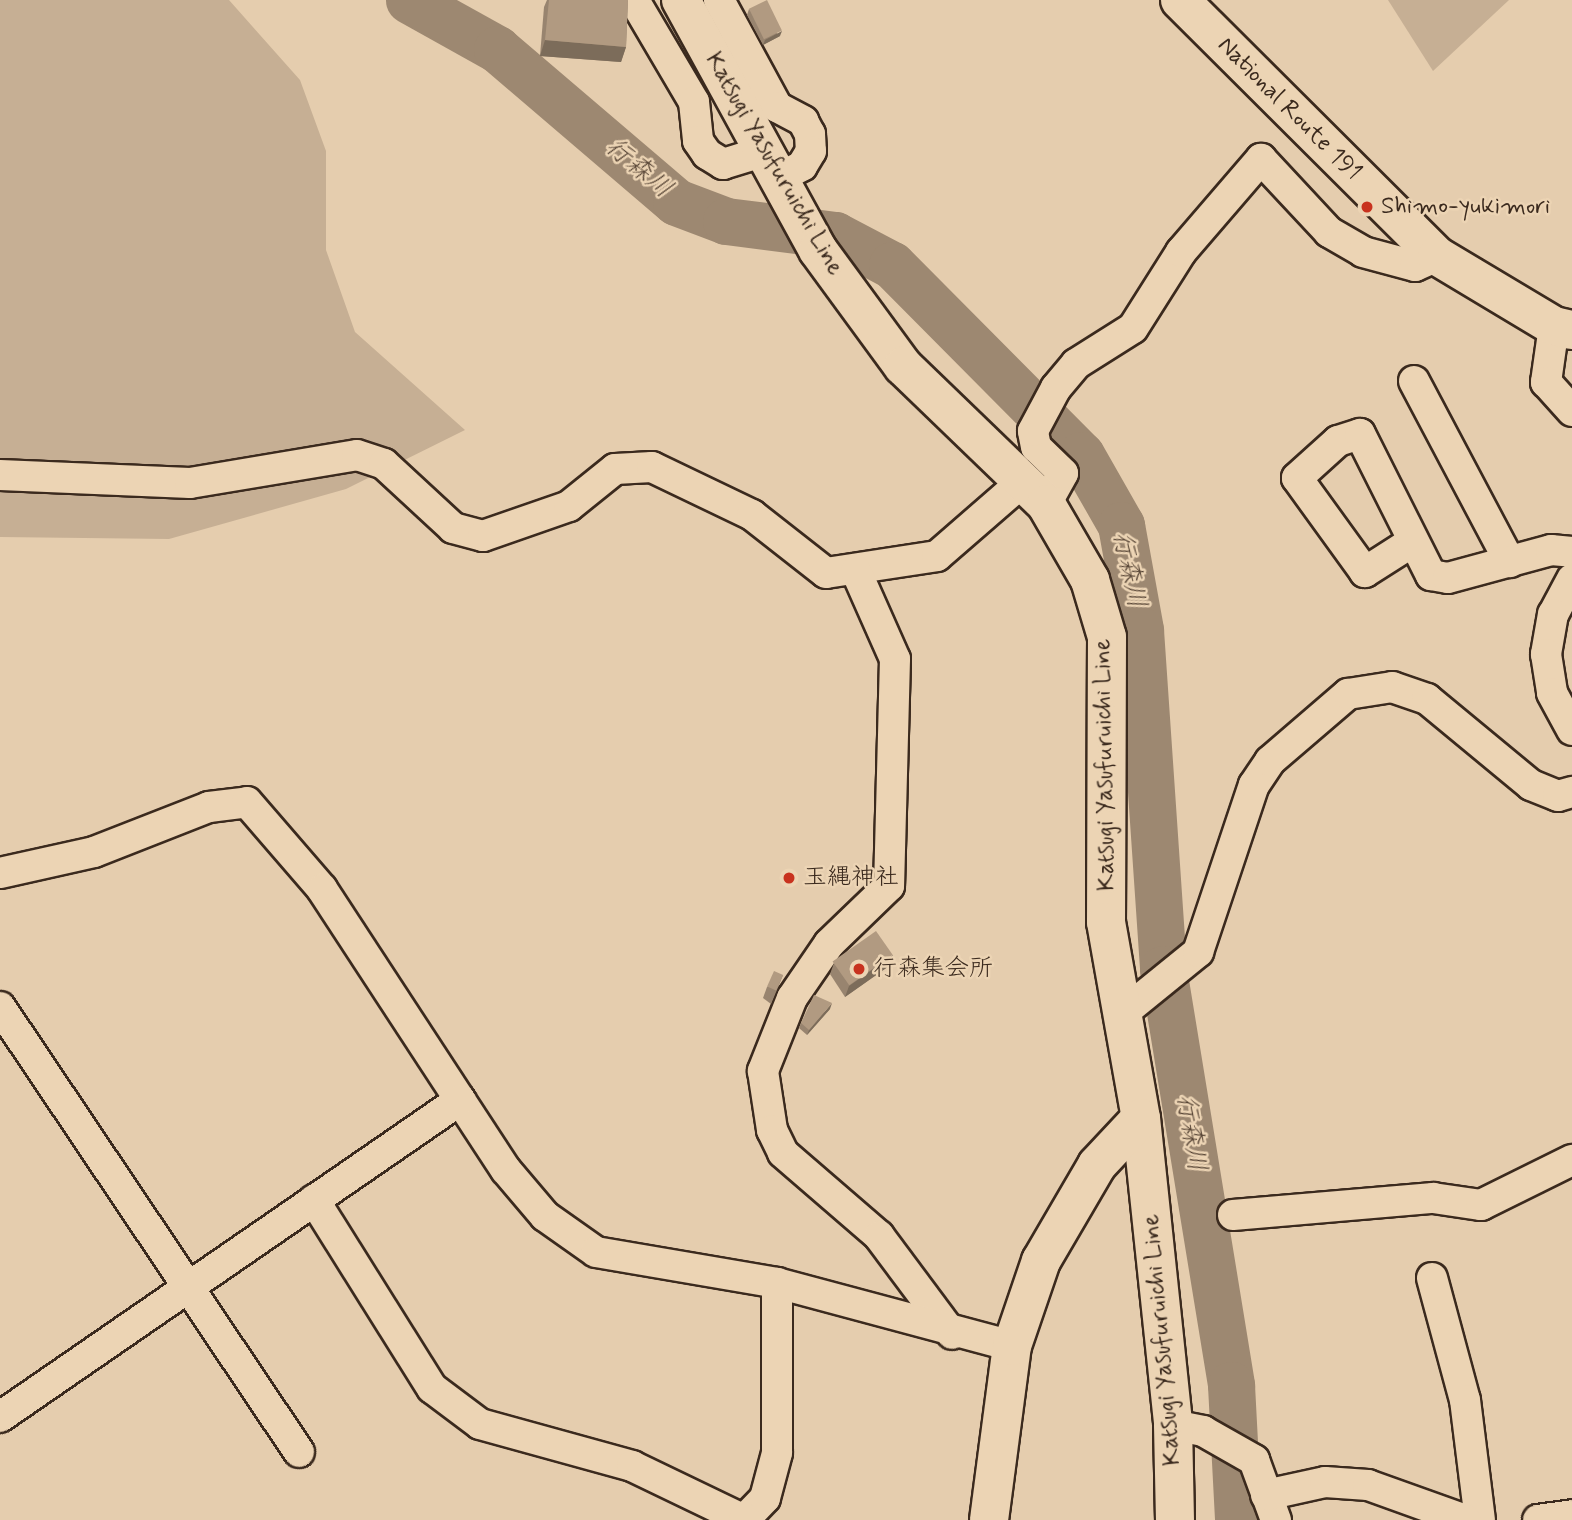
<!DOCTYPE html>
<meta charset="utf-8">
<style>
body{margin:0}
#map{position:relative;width:1572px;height:1520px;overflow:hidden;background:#e5cdae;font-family:Mynerve,"Klee One",sans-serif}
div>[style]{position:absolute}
.green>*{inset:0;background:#c6af94}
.river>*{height:47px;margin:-23.5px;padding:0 23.5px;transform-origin:23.5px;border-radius:23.5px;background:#9d8871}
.roads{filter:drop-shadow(2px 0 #3b2a1e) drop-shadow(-2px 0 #3b2a1e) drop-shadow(0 2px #3b2a1e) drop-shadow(0 -2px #3b2a1e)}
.minor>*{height:30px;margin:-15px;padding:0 15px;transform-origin:15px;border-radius:15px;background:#ecd4b4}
.major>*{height:38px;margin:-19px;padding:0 19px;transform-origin:19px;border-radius:19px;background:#ecd4b4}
.highway>*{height:38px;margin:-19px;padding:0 19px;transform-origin:19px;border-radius:19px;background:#ecd4b4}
.wall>*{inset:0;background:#98846f}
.shaded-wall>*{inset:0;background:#7c6c5a}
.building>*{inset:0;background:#b19a81;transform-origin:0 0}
.dots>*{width:19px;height:19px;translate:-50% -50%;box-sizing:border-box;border:4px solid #ecd4b4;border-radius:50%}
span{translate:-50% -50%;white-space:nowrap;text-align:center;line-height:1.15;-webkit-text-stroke:5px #ecd4b4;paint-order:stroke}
.street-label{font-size:24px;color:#3b2a1e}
.poi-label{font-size:24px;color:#3b2a1e}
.left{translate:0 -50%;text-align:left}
.water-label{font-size:26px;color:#544233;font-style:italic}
</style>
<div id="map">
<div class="green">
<i style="clip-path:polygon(0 0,229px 0,300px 80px,326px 151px,326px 250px,355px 332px,465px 430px,346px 489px,169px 539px,0 537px)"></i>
<i style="clip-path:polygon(1388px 0,1509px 0,1433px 71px)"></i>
</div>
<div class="river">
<i style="left:409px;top:0;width:101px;rotate:29.1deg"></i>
<i style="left:497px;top:49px;width:235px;rotate:40.5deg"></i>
<i style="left:676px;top:202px;width:53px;rotate:20.8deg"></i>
<i style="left:726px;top:221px;width:110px;rotate:7.3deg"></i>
<i style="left:835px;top:235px;width:64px;rotate:27.8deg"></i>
<i style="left:892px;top:265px;width:268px;rotate:45.2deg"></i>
<i style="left:1081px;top:455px;width:81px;rotate:60.3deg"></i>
<i style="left:1121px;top:525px;width:107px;rotate:79.7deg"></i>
<i style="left:1140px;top:630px;width:340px;rotate:86.1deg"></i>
<i style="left:1163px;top:969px;width:422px;rotate:80.7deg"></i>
<i style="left:1231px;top:1385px;width:135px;rotate:87deg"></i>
</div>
<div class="roads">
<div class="minor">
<i style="left:634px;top:0;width:118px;rotate:59.5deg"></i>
<i style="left:694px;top:102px;width:39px;rotate:84deg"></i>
<i style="left:698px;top:141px;width:16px;rotate:55deg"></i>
<i style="left:707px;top:154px;width:19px;rotate:32deg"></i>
<i style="left:723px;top:164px;width:41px;rotate:-17.1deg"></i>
<i style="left:719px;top:0;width:122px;rotate:61.5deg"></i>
<i style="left:777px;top:107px;width:30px;rotate:28deg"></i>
<i style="left:803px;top:121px;width:15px;rotate:62deg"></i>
<i style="left:810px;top:134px;width:17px;rotate:87deg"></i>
<i style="left:811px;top:151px;width:17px;rotate:121deg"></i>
<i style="left:802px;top:166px;width:28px;rotate:153deg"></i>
<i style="left:1554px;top:326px;width:57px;rotate:98.1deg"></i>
<i style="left:1546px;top:382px;width:39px;rotate:48deg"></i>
<i style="left:1414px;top:381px;width:205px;rotate:62.1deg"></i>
<i style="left:0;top:475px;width:190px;rotate:2.4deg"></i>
<i style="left:190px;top:483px;width:169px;rotate:-9.5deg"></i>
<i style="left:357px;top:455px;width:28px;rotate:18deg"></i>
<i style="left:384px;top:464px;width:94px;rotate:42.8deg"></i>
<i style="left:453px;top:528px;width:31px;rotate:15deg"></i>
<i style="left:483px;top:536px;width:91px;rotate:-19.2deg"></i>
<i style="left:569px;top:506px;width:59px;rotate:-38.8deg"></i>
<i style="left:615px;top:469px;width:37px;rotate:-3deg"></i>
<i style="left:652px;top:467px;width:111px;rotate:25.6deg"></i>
<i style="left:752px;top:515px;width:94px;rotate:38.1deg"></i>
<i style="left:826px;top:573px;width:112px;rotate:-8.7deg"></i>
<i style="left:937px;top:556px;width:113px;rotate:-41deg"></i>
<i style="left:1046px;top:504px;width:35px;rotate:-61deg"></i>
<i style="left:1063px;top:473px;width:37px;rotate:-136deg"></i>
<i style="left:1036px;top:447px;width:16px;rotate:-101deg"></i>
<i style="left:1033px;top:431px;width:49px;rotate:-61.9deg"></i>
<i style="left:1056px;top:388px;width:31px;rotate:-50deg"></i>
<i style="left:1076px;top:364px;width:67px;rotate:-32.3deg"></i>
<i style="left:1133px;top:328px;width:90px;rotate:-57.7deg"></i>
<i style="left:1181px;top:252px;width:123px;rotate:-49.3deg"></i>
<i style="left:1261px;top:159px;width:100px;rotate:47deg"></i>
<i style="left:1329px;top:232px;width:39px;rotate:30deg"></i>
<i style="left:1363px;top:252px;width:54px;rotate:15.1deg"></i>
<i style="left:1415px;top:266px;width:24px;rotate:-24deg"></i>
<i style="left:1412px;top:542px;width:56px;rotate:147.4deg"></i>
<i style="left:1365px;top:572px;width:116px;rotate:-125.9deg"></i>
<i style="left:1297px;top:478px;width:55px;rotate:-42.1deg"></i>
<i style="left:1338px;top:441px;width:23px;rotate:-18deg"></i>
<i style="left:1360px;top:434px;width:158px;rotate:63.3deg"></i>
<i style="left:1431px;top:575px;width:17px;rotate:10deg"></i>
<i style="left:1448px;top:578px;width:107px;rotate:-15.2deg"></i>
<i style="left:1551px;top:550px;width:21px;rotate:5deg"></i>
<i style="left:856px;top:571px;width:96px;rotate:66.1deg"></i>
<i style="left:895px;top:659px;width:227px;rotate:91.5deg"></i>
<i style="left:889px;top:886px;width:83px;rotate:136deg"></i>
<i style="left:829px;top:944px;width:65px;rotate:124.4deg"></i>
<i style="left:792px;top:998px;width:79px;rotate:111.7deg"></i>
<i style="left:763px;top:1071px;width:60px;rotate:81.3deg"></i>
<i style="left:772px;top:1130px;width:25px;rotate:64deg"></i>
<i style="left:783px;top:1153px;width:127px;rotate:40.8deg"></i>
<i style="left:879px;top:1236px;width:122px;rotate:53.3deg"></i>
<i style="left:1572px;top:579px;width:40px;rotate:118deg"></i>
<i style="left:1553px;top:614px;width:41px;rotate:99.9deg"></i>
<i style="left:1546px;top:654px;width:39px;rotate:81deg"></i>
<i style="left:1552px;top:693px;width:42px;rotate:61.6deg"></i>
<i style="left:0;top:873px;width:96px;rotate:-12.6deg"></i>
<i style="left:94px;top:852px;width:123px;rotate:-21.4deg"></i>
<i style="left:209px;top:807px;width:38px;rotate:-7deg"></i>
<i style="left:247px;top:802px;width:115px;rotate:49.2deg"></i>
<i style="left:322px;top:889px;width:336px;rotate:56.8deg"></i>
<i style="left:506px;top:1170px;width:60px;rotate:49.7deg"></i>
<i style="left:545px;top:1216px;width:62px;rotate:35.2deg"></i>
<i style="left:596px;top:1252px;width:184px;rotate:9.7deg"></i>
<i style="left:777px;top:1283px;width:243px;rotate:15deg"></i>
<i style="left:0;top:1007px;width:536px;rotate:56.1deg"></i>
<i style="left:1123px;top:1013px;width:97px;rotate:-39.1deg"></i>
<i style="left:1198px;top:952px;width:176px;rotate:-71.5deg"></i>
<i style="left:1254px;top:785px;width:29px;rotate:-56deg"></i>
<i style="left:1270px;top:761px;width:103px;rotate:-40.7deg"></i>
<i style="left:1348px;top:694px;width:45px;rotate:-9deg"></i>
<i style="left:1392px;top:687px;width:37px;rotate:19deg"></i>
<i style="left:1427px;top:699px;width:135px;rotate:39.6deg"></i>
<i style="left:1531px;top:785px;width:29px;rotate:22deg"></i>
<i style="left:1558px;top:796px;width:15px;rotate:-16deg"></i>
<i style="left:314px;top:1200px;width:222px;rotate:57.9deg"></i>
<i style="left:432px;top:1388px;width:60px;rotate:36.9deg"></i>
<i style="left:480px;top:1424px;width:158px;rotate:15.4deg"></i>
<i style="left:632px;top:1466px;width:124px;rotate:25.7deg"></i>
<i style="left:1233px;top:1215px;width:201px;rotate:-4.9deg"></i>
<i style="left:1433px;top:1198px;width:49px;rotate:8.3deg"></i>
<i style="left:1481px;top:1205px;width:102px;rotate:-26.3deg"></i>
<i style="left:1432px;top:1278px;width:126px;rotate:74.9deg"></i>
<i style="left:1465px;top:1400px;width:121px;rotate:82.9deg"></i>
<i style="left:0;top:1417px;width:559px;rotate:-34.57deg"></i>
<i style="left:1173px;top:1425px;width:31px;rotate:11deg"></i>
<i style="left:1203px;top:1431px;width:59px;rotate:29.6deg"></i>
<i style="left:1254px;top:1460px;width:64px;rotate:69.9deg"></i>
<i style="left:1266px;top:1495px;width:60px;rotate:-12.4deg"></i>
<i style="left:1325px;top:1482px;width:43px;rotate:4deg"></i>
<i style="left:1368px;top:1485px;width:104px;rotate:19.7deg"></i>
<i style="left:744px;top:1520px;width:30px;rotate:-46deg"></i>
<i style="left:765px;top:1498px;width:47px;rotate:-75.1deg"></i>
<i style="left:777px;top:1453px;width:170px;rotate:-90deg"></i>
<i style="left:1538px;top:1520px;width:34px;rotate:-8deg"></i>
</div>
<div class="major">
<i style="left:681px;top:0;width:285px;rotate:61.3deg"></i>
<i style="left:818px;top:250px;width:144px;rotate:53.8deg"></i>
<i style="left:903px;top:366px;width:199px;rotate:44deg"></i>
<i style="left:1046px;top:504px;width:88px;rotate:59.9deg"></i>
<i style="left:1090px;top:580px;width:59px;rotate:73.4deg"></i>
<i style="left:1107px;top:637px;width:285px;rotate:90.2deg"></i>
<i style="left:1106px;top:922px;width:199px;rotate:79.9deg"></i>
<i style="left:1141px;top:1118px;width:309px;rotate:84deg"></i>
<i style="left:1173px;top:1425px;width:95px;rotate:88.8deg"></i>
<i style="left:989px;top:1520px;width:176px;rotate:-82.5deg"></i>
<i style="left:1012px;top:1346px;width:90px;rotate:-71.2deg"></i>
<i style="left:1041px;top:1261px;width:111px;rotate:-59.7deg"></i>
<i style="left:1097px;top:1165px;width:64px;rotate:-46.9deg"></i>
</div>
<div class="highway">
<i style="left:1180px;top:0;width:363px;rotate:44.9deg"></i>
<i style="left:1437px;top:256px;width:136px;rotate:30.9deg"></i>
<i style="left:1554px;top:326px;width:18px;rotate:13deg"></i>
</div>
</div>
<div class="wall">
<i style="clip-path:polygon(547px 0,628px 0,626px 47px,621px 62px,540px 56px,544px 7px)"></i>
<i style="clip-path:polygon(749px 9px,780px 36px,763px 45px,747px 15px)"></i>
<i style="clip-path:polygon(834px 963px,889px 966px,845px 997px,830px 974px)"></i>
<i style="clip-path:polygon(783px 975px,779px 985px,771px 1004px,763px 998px,767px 987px)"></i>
<i style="clip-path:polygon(830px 1009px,807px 1035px,799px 1028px,801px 1023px)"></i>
</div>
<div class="shaded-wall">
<i style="clip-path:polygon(782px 31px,780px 36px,763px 45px,765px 40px)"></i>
<i style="clip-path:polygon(545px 40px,626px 47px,621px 62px,540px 56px)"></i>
<i style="clip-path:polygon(893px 955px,889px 966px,845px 997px,849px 986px)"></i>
<i style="clip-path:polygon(832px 1003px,830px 1009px,807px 1035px,809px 1030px)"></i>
</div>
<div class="building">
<i style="clip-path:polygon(549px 0,628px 0,626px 47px,545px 40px)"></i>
<i style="left:767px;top:0;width:34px;height:20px;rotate:64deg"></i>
<i style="left:876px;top:931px;width:29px;height:53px;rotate:55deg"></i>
<i style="left:774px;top:971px;width:10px;height:17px;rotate:24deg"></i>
<i style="clip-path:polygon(814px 995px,832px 1003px,809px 1030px,801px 1023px)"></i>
</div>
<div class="dots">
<i style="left:1367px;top:207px;background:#c8321e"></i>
<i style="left:789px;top:878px;background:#c8321e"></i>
<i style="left:859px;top:969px;background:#c8321e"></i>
</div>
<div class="street-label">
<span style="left:1289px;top:109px;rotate:45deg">National Route 191</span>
<span style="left:774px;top:164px;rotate:60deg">Katsugi Yasufuruichi Line</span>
<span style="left:1105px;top:765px;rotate:-91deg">Katsugi Yasufuruichi Line</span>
<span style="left:1162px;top:1340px;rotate:-95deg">Katsugi Yasufuruichi Line</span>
</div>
<div class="poi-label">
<span class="left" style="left:1381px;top:207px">Shimo-yukimori</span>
<span class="left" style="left:803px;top:878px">玉縄神社</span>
<span class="left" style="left:873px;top:969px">行森集会所</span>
</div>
<div class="water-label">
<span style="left:638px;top:169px;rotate:40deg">行森川</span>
<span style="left:1128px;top:570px;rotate:78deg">行森川</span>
<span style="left:1190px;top:1133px;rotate:81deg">行森川</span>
</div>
</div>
